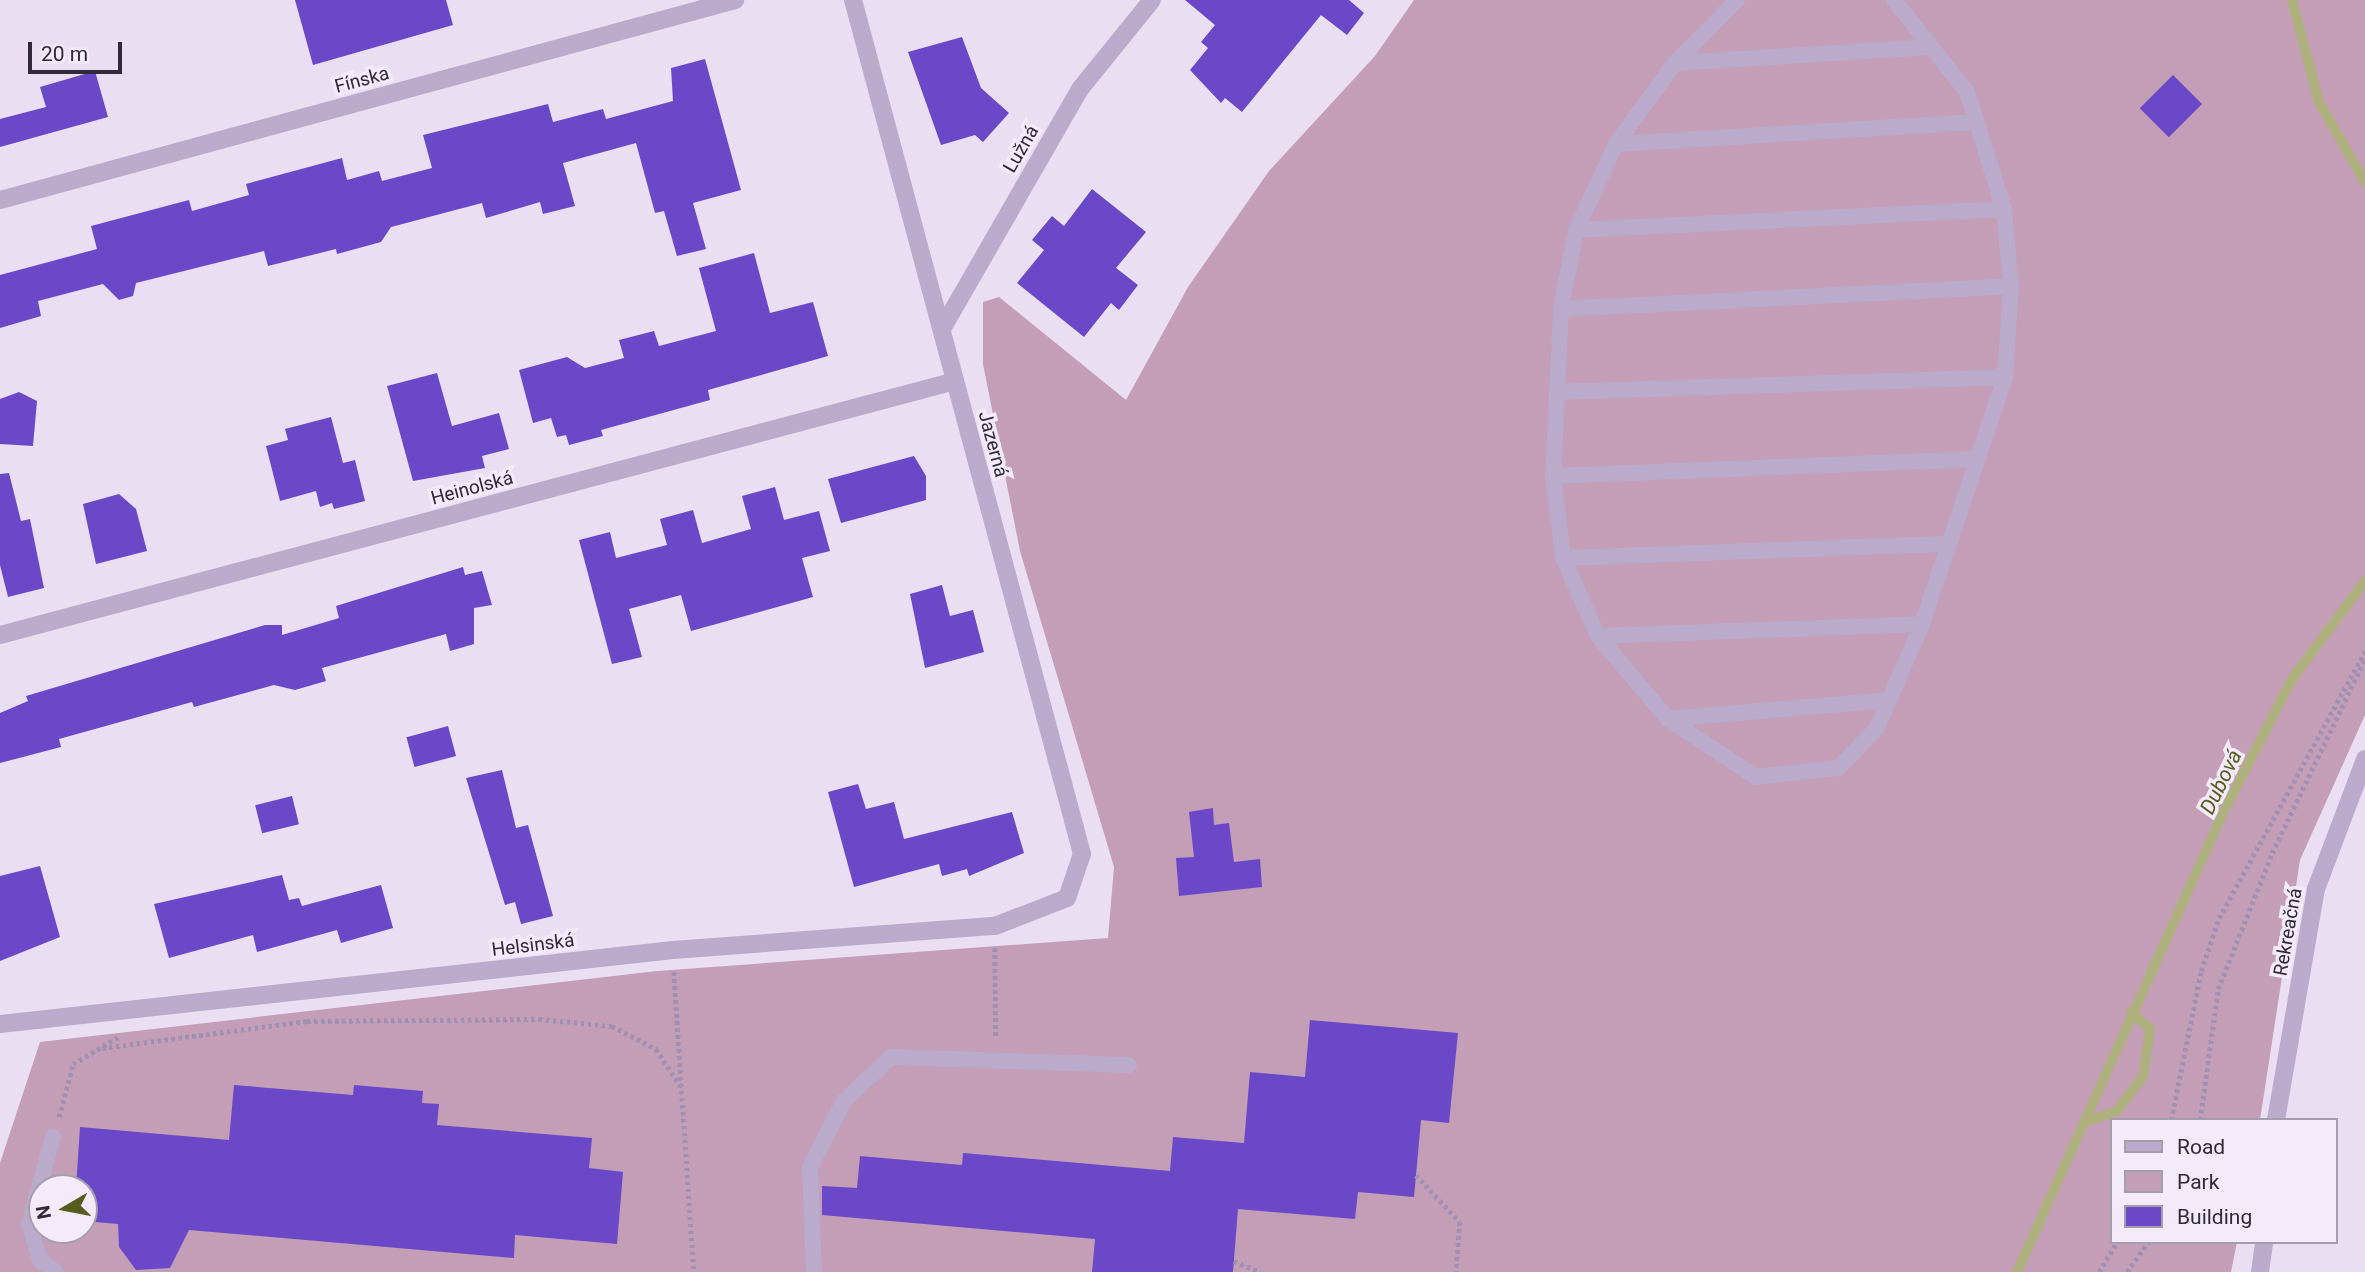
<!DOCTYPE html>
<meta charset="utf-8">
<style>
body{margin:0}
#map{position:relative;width:2365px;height:1272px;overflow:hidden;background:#eadef3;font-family:Roboto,sans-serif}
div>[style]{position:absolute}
.green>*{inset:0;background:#c39eb6}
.stream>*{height:10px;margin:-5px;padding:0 5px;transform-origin:5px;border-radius:5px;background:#aeb17d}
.building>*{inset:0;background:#6a48c8;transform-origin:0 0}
.path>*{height:4.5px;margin-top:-2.25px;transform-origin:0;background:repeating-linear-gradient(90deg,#9f90b3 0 3.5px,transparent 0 7px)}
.service>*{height:16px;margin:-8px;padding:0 8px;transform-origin:8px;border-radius:8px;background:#baaacc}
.minor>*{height:18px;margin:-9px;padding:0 9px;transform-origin:9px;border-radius:9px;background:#baaacc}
span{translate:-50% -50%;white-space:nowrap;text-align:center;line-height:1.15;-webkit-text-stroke:7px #f4ebfa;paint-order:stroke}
.street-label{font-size:19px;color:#2f2939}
.water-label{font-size:21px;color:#565c1e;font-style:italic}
.legend{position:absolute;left:2110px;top:1118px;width:228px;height:126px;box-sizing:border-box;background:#f4ebfa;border:2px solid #a59dad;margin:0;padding:9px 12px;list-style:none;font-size:21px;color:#2f2939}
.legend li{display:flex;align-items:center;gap:14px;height:35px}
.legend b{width:35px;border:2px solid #a59dad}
.north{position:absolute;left:28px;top:1174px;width:70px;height:70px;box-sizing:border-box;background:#f4ebfa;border:2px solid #a59dad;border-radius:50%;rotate:260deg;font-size:19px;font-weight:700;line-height:28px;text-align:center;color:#2f2939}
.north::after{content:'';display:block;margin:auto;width:24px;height:32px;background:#565c1e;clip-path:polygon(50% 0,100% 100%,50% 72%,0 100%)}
.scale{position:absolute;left:28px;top:42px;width:94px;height:32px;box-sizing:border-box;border:4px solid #2f2939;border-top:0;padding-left:9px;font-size:21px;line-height:24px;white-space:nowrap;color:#2f2939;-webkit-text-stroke:5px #f4ebfa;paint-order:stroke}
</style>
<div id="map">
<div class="green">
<i style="clip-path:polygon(evenodd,1414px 0,2365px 0,2365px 715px,2300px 860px,2260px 1120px,2111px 1120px,2111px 1242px,2237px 1242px,2231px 1272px,0 1272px,0 1163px,40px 1042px,657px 971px,1108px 938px,1114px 867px,1020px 551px,983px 364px,983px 302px,999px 297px,1126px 400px,1188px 287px,1269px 171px,1375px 56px,1414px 0,42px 1188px,84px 1188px,84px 1230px,42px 1230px,42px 1188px)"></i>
</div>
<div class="stream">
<i style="left:2292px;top:0;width:106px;rotate:75.2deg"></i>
<i style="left:2319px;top:102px;width:92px;rotate:60.1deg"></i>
<i style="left:2088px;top:1121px;width:31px;rotate:-19deg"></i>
<i style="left:2117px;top:1111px;width:44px;rotate:-53.4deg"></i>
<i style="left:2143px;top:1076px;width:48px;rotate:-81.5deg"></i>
<i style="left:2150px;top:1029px;width:26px;rotate:-137deg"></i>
<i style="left:2017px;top:1272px;width:501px;rotate:-65.84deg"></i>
<i style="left:2222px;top:815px;width:153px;rotate:-62.8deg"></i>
<i style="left:2292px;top:679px;width:122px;rotate:-53.3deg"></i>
</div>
<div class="building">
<i style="clip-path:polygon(295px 0,446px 0,453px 25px,313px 65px)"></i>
<i style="clip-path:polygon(1185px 0,1349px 0,1364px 13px,1347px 35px,1321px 15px,1242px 112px,1225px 98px,1221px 103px,1190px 70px,1208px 48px,1201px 42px,1215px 25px)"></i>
<i style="clip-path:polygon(962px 37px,981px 88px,1009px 113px,983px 142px,975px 135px,941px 145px,908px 52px)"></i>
<i style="clip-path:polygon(705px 59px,741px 190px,693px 203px,706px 249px,677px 256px,664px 211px,655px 213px,636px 143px,563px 163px,575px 206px,543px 214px,540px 202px,486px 218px,482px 203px,391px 227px,381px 242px,337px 254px,336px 249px,268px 266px,264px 251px,136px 283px,133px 296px,119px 300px,103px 284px,38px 301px,41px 316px,0 328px,0 275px,97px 249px,91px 226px,189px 200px,192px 211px,249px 195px,246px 184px,342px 158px,347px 180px,379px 171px,382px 181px,432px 168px,423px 135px,548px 104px,553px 122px,603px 109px,606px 119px,673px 101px,671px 68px)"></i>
<i style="clip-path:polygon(95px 71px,108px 117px,0 147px,0 119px,46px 107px,40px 87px)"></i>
<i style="left:2173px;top:75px;width:41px;height:47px;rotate:45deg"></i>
<i style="clip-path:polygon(1092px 189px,1146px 232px,1116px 268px,1138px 285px,1119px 310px,1111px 303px,1084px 337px,1017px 283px,1044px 250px,1032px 240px,1052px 216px,1064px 226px)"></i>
<i style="clip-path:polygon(754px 253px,770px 313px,813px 302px,828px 356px,708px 390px,710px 400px,601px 430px,603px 436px,569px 445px,566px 435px,557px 437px,551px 418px,533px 423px,519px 370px,567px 357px,585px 368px,624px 358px,619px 340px,654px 331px,659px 346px,716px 331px,699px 268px)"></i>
<i style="clip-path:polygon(437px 373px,452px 426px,499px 413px,509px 449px,482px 456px,485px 468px,413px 481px,387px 386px)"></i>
<i style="clip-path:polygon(19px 392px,37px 401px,33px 446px,0 444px,0 399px)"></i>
<i style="clip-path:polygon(331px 417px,343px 463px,355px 460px,365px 501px,334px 509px,332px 503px,320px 507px,316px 491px,280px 501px,266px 446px,288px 440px,285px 429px)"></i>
<i style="clip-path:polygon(914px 456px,926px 476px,926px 500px,841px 523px,828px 479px)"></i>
<i style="clip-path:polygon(9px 473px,21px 521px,30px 519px,44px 588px,8px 597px,0 565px,0 474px)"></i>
<i style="clip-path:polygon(775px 487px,784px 520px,819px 511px,830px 551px,802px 558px,813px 597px,691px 631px,681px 595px,629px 609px,642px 657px,612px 664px,579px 540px,610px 532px,616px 558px,667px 545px,660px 519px,693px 510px,702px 543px,751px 529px,742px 496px)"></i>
<i style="clip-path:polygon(119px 494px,136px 509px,147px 551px,96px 564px,83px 504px)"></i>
<i style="clip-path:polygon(463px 567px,465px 575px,482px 571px,492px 605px,474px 608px,474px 644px,450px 651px,446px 634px,322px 668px,326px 681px,295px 690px,274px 685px,194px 707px,192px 702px,59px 739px,61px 747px,0 763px,0 713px,28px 701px,26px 696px,265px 625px,282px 625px,282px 635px,339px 618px,336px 606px)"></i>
<i style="clip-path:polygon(942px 585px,950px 616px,973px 610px,984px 652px,925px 668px,910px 594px)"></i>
<i style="left:448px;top:726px;width:31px;height:43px;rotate:75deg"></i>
<i style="clip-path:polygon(502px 770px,516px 828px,528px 825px,553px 916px,521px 924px,515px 902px,505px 905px,466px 778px)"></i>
<i style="clip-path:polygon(858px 784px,866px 809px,894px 802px,904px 839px,1012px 812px,1024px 853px,969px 876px,967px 869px,942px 876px,939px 864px,854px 887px,828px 792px)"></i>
<i style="left:292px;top:796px;width:29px;height:38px;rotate:76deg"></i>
<i style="clip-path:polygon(1213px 808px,1214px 825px,1229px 823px,1234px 862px,1260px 859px,1262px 887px,1179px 896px,1176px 858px,1194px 857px,1189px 812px)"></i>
<i style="clip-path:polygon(40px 866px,60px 937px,0 961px,0 876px)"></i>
<i style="clip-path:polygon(282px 875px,289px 900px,299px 898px,302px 906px,381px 885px,393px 928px,341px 943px,337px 930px,257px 952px,253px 935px,169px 958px,154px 904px)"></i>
<i style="clip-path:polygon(1310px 1020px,1458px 1033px,1449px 1123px,1421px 1120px,1414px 1197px,1358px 1192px,1355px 1219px,1238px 1209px,1233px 1272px,1092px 1272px,1095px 1239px,822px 1215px,822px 1186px,857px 1188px,860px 1156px,962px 1165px,963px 1153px,1170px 1171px,1173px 1137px,1244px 1143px,1250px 1072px,1305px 1077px)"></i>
<i style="clip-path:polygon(234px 1085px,353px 1095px,354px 1085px,423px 1091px,422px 1103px,439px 1104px,437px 1125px,592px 1138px,589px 1168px,623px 1172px,617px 1244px,515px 1235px,514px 1258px,189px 1230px,170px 1268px,136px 1270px,119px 1247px,118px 1224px,84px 1221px,84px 1188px,76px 1188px,80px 1127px,229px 1140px)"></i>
</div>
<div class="path">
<i style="left:995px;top:948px;width:89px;rotate:89.4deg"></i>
<i style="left:674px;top:972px;width:301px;rotate:86.2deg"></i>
<i style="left:102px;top:1048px;width:207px;rotate:-7.5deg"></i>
<i style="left:307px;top:1021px;width:232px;rotate:-0.5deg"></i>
<i style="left:539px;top:1019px;width:73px;rotate:5.5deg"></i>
<i style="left:612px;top:1026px;width:50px;rotate:27.6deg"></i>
<i style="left:656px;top:1049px;width:47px;rotate:56.3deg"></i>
<i style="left:59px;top:1117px;width:55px;rotate:-75.2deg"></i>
<i style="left:73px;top:1064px;width:52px;rotate:-31deg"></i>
<i style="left:2171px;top:1120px;width:152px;rotate:-78.6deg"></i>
<i style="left:2201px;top:971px;width:56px;rotate:-71.2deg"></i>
<i style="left:2219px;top:918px;width:304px;rotate:-61.3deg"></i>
<i style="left:2200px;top:1120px;width:132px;rotate:-82.2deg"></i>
<i style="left:2218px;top:989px;width:146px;rotate:-68.3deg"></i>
<i style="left:2272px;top:853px;width:215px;rotate:-64.4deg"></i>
<i style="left:1416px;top:1175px;width:64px;rotate:46.9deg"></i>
<i style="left:1460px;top:1222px;width:50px;rotate:94.6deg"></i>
<i style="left:1234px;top:1261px;width:28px;rotate:23deg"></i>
<i style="left:2099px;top:1272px;width:35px;rotate:-59deg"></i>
<i style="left:2127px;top:1272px;width:37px;rotate:-55deg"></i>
</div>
<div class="service">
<i style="left:1737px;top:0;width:88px;rotate:134.5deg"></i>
<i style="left:1675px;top:63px;width:100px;rotate:126.1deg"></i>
<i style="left:1616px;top:144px;width:95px;rotate:114.9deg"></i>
<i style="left:1576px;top:230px;width:80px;rotate:100.8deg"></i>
<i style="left:1561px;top:309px;width:167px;rotate:92.7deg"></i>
<i style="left:1553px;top:476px;width:83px;rotate:83deg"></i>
<i style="left:1563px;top:558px;width:85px;rotate:65.8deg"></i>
<i style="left:1598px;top:636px;width:109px;rotate:49.9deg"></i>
<i style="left:1668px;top:719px;width:105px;rotate:33.4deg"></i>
<i style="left:1756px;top:777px;width:82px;rotate:-6.3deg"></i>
<i style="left:1838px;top:768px;width:56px;rotate:-45.7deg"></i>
<i style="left:1877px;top:728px;width:113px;rotate:-66.6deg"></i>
<i style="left:1922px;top:624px;width:261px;rotate:-71.4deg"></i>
<i style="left:2005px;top:377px;width:91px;rotate:-86.2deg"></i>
<i style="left:2011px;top:286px;width:77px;rotate:-95.2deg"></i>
<i style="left:2004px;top:209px;width:123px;rotate:-107.5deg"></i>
<i style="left:1967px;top:92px;width:117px;rotate:-128.4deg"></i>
<i style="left:1675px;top:63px;width:256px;rotate:-3.6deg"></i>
<i style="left:1616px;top:144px;width:361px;rotate:-3.5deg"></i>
<i style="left:1576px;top:230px;width:429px;rotate:-2.8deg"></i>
<i style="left:1561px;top:309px;width:451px;rotate:-2.9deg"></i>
<i style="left:1558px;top:392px;width:447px;rotate:-1.9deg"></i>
<i style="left:1553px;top:476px;width:425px;rotate:-2.3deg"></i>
<i style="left:1563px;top:558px;width:387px;rotate:-2.1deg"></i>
<i style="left:1598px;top:636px;width:324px;rotate:-2.1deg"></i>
<i style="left:1668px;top:719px;width:222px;rotate:-4.9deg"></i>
<i style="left:53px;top:1137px;width:90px;rotate:105.4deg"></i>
<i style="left:29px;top:1224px;width:38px;rotate:73deg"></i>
<i style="left:40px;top:1260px;width:20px;rotate:37deg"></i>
<i style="left:814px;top:1272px;width:105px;rotate:-92.2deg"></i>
<i style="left:810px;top:1167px;width:74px;rotate:-62.7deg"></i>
<i style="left:844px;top:1101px;width:64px;rotate:-43.1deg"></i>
<i style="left:891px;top:1057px;width:238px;rotate:1.9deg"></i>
</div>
<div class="minor">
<i style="left:0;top:200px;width:762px;rotate:-15.22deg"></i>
<i style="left:942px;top:329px;width:277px;rotate:-60.1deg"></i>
<i style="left:1080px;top:89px;width:114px;rotate:-51deg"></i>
<i style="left:0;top:635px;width:988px;rotate:-14.89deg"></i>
<i style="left:0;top:1024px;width:677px;rotate:-6.27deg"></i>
<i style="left:673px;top:950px;width:323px;rotate:-4.3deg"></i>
<i style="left:995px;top:926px;width:77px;rotate:-21.3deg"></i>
<i style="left:1067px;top:898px;width:46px;rotate:-71.2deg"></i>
<i style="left:1082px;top:854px;width:884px;rotate:-105.01deg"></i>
<i style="left:2276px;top:1120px;width:234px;rotate:-80.2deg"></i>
<i style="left:2316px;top:889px;width:139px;rotate:-69.3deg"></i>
<i style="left:2260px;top:1272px;width:30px;rotate:-82deg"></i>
</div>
<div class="street-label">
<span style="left:362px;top:80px;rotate:-15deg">Fínska</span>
<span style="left:1021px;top:149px;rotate:-60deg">Lužná</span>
<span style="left:993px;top:444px;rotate:75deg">Jazerná</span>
<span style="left:472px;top:488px;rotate:-15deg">Heinolská</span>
<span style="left:2288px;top:932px;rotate:-80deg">Rekreačná</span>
<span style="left:533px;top:945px;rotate:-7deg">Helsinská</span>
</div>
<div class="water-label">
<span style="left:2221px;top:782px;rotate:-64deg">Dubová</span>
</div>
<ul class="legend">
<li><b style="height:9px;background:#baaacc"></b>Road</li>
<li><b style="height:19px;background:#c39eb6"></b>Park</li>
<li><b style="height:19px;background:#6a48c8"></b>Building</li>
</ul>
<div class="north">N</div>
<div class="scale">20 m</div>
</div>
